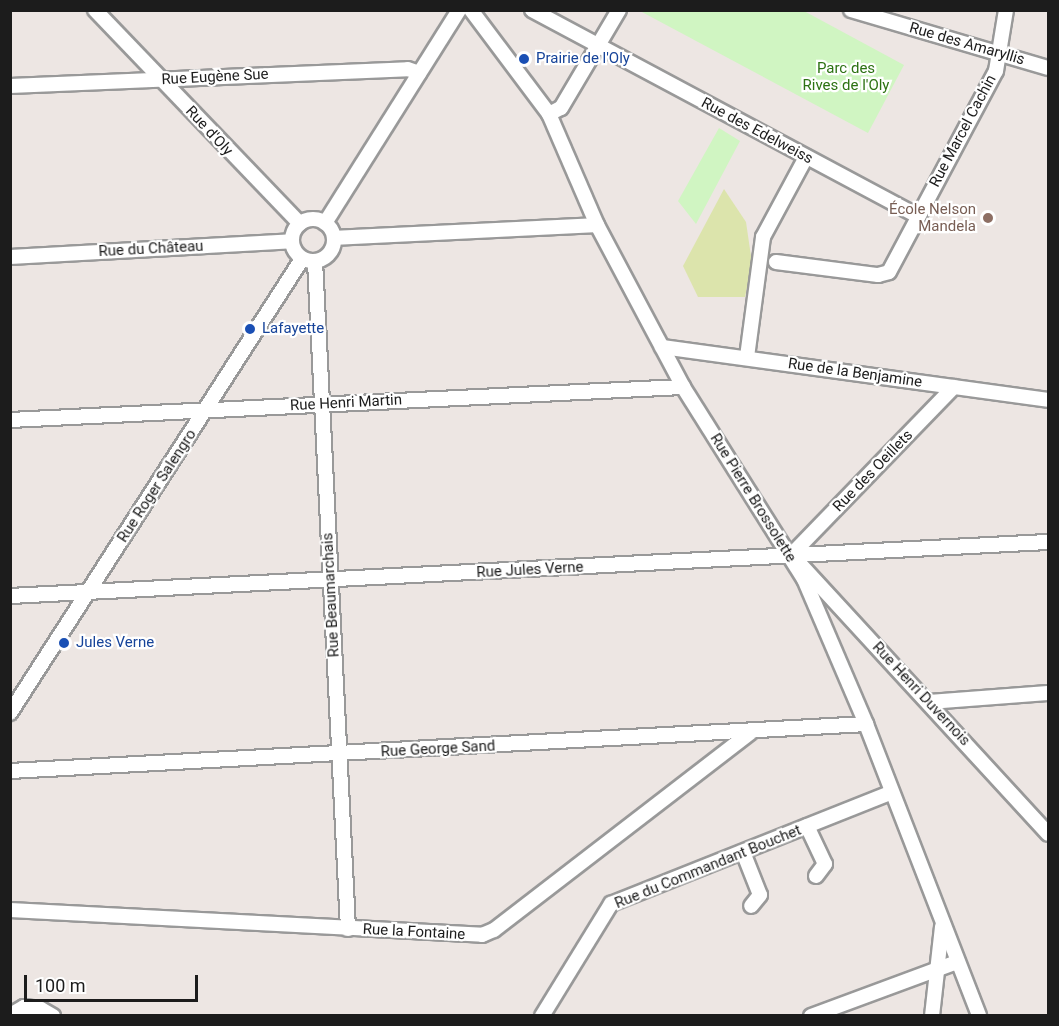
<!DOCTYPE html>
<meta charset="utf-8">
<style>
body{margin:0}
#map{position:relative;width:1059px;height:1026px;overflow:hidden;background:#ede6e3;font-family:Roboto,sans-serif}
div>[style]{position:absolute}
.grass>*{inset:0;background:#dce4ac}
.park>*{inset:0;background:#d0f5c2}
.roads{filter:drop-shadow(2px 0 #999) drop-shadow(-2px 0 #999) drop-shadow(0 2px #999) drop-shadow(0 -2px #999)}
.minor>*{height:14px;margin:-7px;padding:0 7px;transform-origin:7px;border-radius:7px;background:#fff}
.minor>.ring{margin:-7px;padding:0;box-sizing:content-box;background:none;border:14px solid #fff;border-radius:50%}
.dots>*{width:16px;height:16px;translate:-50% -50%;box-sizing:border-box;border:3px solid #fff;border-radius:50%}
span{translate:-50% -50%;white-space:nowrap;text-align:center;line-height:1.15;-webkit-text-stroke:4.5px #fff;paint-order:stroke}
.street-label{font-size:15px;color:#1c1c1c}
.transit-label{font-size:15px;color:#164399}
.left{translate:0 -50%;text-align:left}
.park-label{font-size:15px;color:#2d7213}
.education-label{font-size:15px;color:#785e54}
.right{translate:-100% -50%;text-align:right}
.frame{position:absolute;inset:0;border:12px solid #1c1c1c;pointer-events:none}
.scale{position:absolute;left:24px;top:975px;width:174px;height:27px;box-sizing:border-box;border:3px solid #1c1c1c;border-top:0;padding-left:8px;font-size:18px;line-height:21px;white-space:nowrap;color:#1c1c1c;-webkit-text-stroke:4px #fff;paint-order:stroke}
</style>
<div id="map">
<div class="grass">
<i style="clip-path:polygon(724px 189px,746px 222px,752px 263px,745px 297px,698px 297px,683px 266px)"></i>
</div>
<div class="park">
<i style="clip-path:polygon(640px 11px,804px 11px,904px 65px,868px 133px)"></i>
<i style="clip-path:polygon(719px 128px,740px 141px,696px 224px,678px 201px)"></i>
</div>
<div class="roads">
<div class="minor">
<i style="left:95px;top:10px;width:296px;rotate:46.2deg"></i>
<i style="left:471px;top:10px;width:130px;rotate:53.1deg"></i>
<i style="left:549px;top:114px;width:121px;rotate:66.6deg"></i>
<i style="left:597px;top:225px;width:183px;rotate:62deg"></i>
<i style="left:683px;top:387px;width:227px;rotate:57.8deg"></i>
<i style="left:804px;top:579px;width:158px;rotate:66.8deg"></i>
<i style="left:866px;top:724px;width:313px;rotate:68.8deg"></i>
<i style="left:532px;top:10px;width:438px;rotate:28.1deg"></i>
<i style="left:851px;top:10px;width:205px;rotate:16.4deg"></i>
<i style="left:10px;top:86px;width:398px;rotate:-2.4deg"></i>
<i style="left:408px;top:69px;width:12px;rotate:20deg"></i>
<i style="left:549px;top:114px;width:13px;rotate:-27deg"></i>
<i style="left:561px;top:108px;width:114px;rotate:-59.4deg"></i>
<i class="ring" style="left:292px;top:219px;width:28px;height:28px"></i>
<i style="left:325px;top:223px;width:252px;rotate:-57.8deg"></i>
<i style="left:334px;top:238px;width:263px;rotate:-2.8deg"></i>
<i style="left:10px;top:257px;width:282px;rotate:-3.2deg"></i>
<i style="left:315px;top:261px;width:669px;rotate:87.17deg"></i>
<i style="left:776px;top:262px;width:103px;rotate:7.3deg"></i>
<i style="left:878px;top:275px;width:11px;rotate:-15deg"></i>
<i style="left:889px;top:272px;width:228px;rotate:-62deg"></i>
<i style="left:996px;top:71px;width:62px;rotate:-80.7deg"></i>
<i style="left:662px;top:347px;width:390px;rotate:7.8deg"></i>
<i style="left:747px;top:357px;width:121px;rotate:-82.4deg"></i>
<i style="left:763px;top:237px;width:91px;rotate:-61.7deg"></i>
<i style="left:10px;top:420px;width:674px;rotate:-2.81deg"></i>
<i style="left:791px;top:555px;width:234px;rotate:-45.9deg"></i>
<i style="left:801px;top:565px;width:365px;rotate:47.4deg"></i>
<i style="left:10px;top:596px;width:1039px;rotate:-2.98deg"></i>
<i style="left:929px;top:702px;width:119px;rotate:-4.3deg"></i>
<i style="left:10px;top:713px;width:540px;rotate:-57.25deg"></i>
<i style="left:10px;top:771px;width:857px;rotate:-3.14deg"></i>
<i style="left:807px;top:826px;width:42px;rotate:64.7deg"></i>
<i style="left:825px;top:864px;width:15px;rotate:127deg"></i>
<i style="left:743px;top:852px;width:46px;rotate:68.4deg"></i>
<i style="left:760px;top:895px;width:14px;rotate:129deg"></i>
<i style="left:10px;top:910px;width:473px;rotate:3deg"></i>
<i style="left:482px;top:935px;width:13px;rotate:-23deg"></i>
<i style="left:494px;top:930px;width:323px;rotate:-37.6deg"></i>
<i style="left:10px;top:1015px;width:16px;rotate:-30deg"></i>
<i style="left:24px;top:1007px;width:17px;rotate:7deg"></i>
<i style="left:41px;top:1009px;width:14px;rotate:30deg"></i>
<i style="left:542px;top:1016px;width:132px;rotate:-58.4deg"></i>
<i style="left:611px;top:904px;width:302px;rotate:-21.7deg"></i>
<i style="left:811px;top:1016px;width:156px;rotate:-20.3deg"></i>
<i style="left:932px;top:1016px;width:90px;rotate:-83.6deg"></i>
</div>
</div>
<div class="dots">
<i style="left:524px;top:59px;background:#1a4fb4"></i>
<i style="left:988px;top:218px;background:#8d6e63"></i>
<i style="left:250px;top:329px;background:#1a4fb4"></i>
<i style="left:64px;top:643px;background:#1a4fb4"></i>
</div>
<div class="street-label">
<span style="left:967px;top:44px;rotate:16deg">Rue des Amaryllis</span>
<span style="left:215px;top:77px;rotate:-3deg">Rue Eugène Sue</span>
<span style="left:209px;top:131px;rotate:47deg">Rue d'Oly</span>
<span style="left:757px;top:131px;rotate:28deg">Rue des Edelweiss</span>
<span style="left:963px;top:131px;rotate:-62deg">Rue Marcel Cachin</span>
<span style="left:151px;top:249px;rotate:-3deg">Rue du Château</span>
<span style="left:855px;top:373px;rotate:8deg">Rue de la Benjamine</span>
<span style="left:346px;top:403px;rotate:-3deg">Rue Henri Martin</span>
<span style="left:873px;top:471px;rotate:-46deg">Rue des Oeillets</span>
<span style="left:157px;top:486px;rotate:-57deg">Rue Roger Salengro</span>
<span style="left:753px;top:498px;rotate:58deg">Rue Pierre Brossolette</span>
<span style="left:530px;top:570px;rotate:-3deg">Rue Jules Verne</span>
<span style="left:331px;top:595px;rotate:-93deg">Rue Beaumarchais</span>
<span style="left:921px;top:694px;rotate:47deg">Rue Henri Duvernois</span>
<span style="left:438px;top:749px;rotate:-3deg">Rue George Sand</span>
<span style="left:708px;top:867px;rotate:-22deg">Rue du Commandant Bouchet</span>
<span style="left:414px;top:932px;rotate:3deg">Rue la Fontaine</span>
</div>
<div class="transit-label">
<span class="left" style="left:536px;top:59px">Prairie de l'Oly</span>
<span class="left" style="left:262px;top:329px">Lafayette</span>
<span class="left" style="left:76px;top:643px">Jules Verne</span>
</div>
<div class="park-label">
<span style="left:846px;top:77px">Parc des<br>Rives de l'Oly</span>
</div>
<div class="education-label">
<span class="right" style="left:976px;top:218px">École Nelson<br>Mandela</span>
</div>
<div class="frame"></div>
<div class="scale">100 m</div>
</div>
